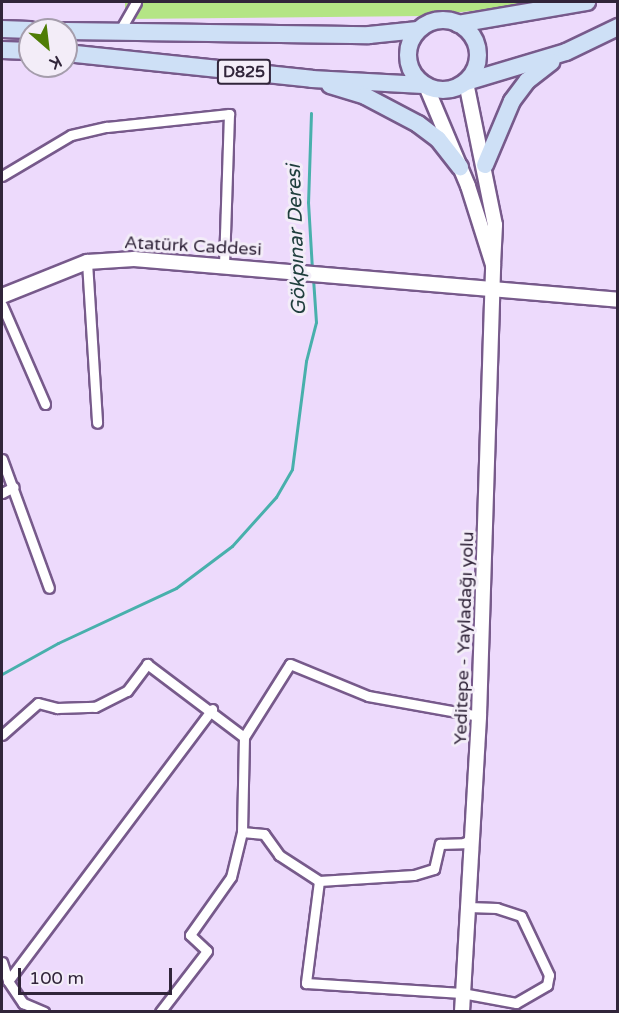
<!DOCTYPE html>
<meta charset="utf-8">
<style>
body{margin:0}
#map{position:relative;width:619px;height:1013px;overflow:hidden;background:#eddafc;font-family:"Varela Round",sans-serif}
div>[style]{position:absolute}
.green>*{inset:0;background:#b4e585}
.stream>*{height:3px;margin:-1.5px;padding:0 1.5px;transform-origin:1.5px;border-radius:1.5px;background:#48b0ac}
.roads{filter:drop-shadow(2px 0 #775a8b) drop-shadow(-2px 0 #775a8b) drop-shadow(0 2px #775a8b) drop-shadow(0 -2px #775a8b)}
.minor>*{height:9px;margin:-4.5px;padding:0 4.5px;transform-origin:4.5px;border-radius:4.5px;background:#fff}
.secondary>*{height:14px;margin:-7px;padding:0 7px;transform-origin:7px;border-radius:7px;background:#fff}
.trunk>*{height:16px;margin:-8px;padding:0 8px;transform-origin:8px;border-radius:8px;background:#cee0f6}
.trunk>.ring{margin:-8px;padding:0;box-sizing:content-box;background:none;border:16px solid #cee0f6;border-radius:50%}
span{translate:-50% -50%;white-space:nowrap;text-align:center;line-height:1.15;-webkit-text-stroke:6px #f3edf8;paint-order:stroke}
.shield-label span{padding:2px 4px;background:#f3edf8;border:2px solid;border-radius:4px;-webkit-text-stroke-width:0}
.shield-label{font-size:16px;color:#31253a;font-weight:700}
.street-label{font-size:18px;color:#31253a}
.water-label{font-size:20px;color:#1f3e3d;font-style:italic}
.frame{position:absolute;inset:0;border:3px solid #31253a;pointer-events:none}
.north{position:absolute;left:18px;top:18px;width:60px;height:60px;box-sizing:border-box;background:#f3edf8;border:2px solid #a59dac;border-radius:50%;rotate:152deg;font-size:16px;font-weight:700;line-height:24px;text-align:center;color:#31253a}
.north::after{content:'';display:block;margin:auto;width:21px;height:27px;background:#4f7d06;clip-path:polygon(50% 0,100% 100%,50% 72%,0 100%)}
.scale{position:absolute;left:18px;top:968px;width:154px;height:27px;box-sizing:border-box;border:3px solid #31253a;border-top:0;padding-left:8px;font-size:18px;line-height:21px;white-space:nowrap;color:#31253a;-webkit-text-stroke:4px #f3edf8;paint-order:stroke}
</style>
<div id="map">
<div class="green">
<i style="clip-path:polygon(125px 2px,519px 2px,521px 6px,423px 16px,125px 19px)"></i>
</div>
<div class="stream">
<i style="left:311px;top:113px;width:89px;rotate:91.9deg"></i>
<i style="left:308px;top:202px;width:67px;rotate:86.6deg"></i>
<i style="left:2px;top:674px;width:64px;rotate:-29deg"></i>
<i style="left:58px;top:643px;width:130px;rotate:-25deg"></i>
<i style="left:176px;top:588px;width:70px;rotate:-36.9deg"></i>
<i style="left:232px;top:546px;width:66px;rotate:-48.1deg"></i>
<i style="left:276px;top:497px;width:32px;rotate:-60deg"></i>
<i style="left:292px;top:469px;width:109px;rotate:-82.6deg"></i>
<i style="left:306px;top:361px;width:40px;rotate:-75.6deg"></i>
<i style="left:316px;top:322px;width:44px;rotate:-93.9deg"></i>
</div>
<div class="roads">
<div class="minor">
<i style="left:119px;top:32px;width:34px;rotate:-60deg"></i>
<i style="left:2px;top:176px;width:80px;rotate:-30.7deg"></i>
<i style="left:71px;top:135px;width:37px;rotate:-13deg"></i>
<i style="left:107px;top:127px;width:123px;rotate:-6.1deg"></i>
<i style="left:229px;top:114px;width:151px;rotate:91.9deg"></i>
<i style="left:87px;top:262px;width:161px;rotate:86.4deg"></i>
<i style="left:2px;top:305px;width:108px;rotate:66.5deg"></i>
<i style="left:2px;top:459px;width:137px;rotate:70deg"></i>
<i style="left:2px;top:493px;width:13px;rotate:-27deg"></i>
<i style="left:2px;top:735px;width:48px;rotate:-41.6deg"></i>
<i style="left:38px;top:703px;width:20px;rotate:15deg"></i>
<i style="left:57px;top:708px;width:38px;rotate:-2deg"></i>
<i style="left:95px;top:707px;width:36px;rotate:-27deg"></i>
<i style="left:127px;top:691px;width:34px;rotate:-53deg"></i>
<i style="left:147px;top:664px;width:121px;rotate:37deg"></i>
<i style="left:244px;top:737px;width:95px;rotate:91.2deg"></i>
<i style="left:242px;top:832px;width:46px;rotate:103.7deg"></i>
<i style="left:231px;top:877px;width:71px;rotate:125.3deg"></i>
<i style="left:190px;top:935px;width:23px;rotate:43deg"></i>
<i style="left:207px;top:951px;width:77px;rotate:127.6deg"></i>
<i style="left:244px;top:737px;width:86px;rotate:-57.8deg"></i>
<i style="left:290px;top:664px;width:84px;rotate:22.3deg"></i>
<i style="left:368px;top:696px;width:113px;rotate:10.2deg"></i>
<i style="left:242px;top:832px;width:22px;rotate:5deg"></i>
<i style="left:264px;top:834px;width:26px;rotate:54deg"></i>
<i style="left:279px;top:855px;width:48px;rotate:33deg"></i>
<i style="left:319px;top:881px;width:103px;rotate:97.3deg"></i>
<i style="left:306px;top:983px;width:156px;rotate:3.7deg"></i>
<i style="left:462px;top:993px;width:55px;rotate:10.5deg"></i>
<i style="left:516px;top:1003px;width:36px;rotate:-30deg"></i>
<i style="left:547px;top:985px;width:10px;rotate:-79deg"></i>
<i style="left:549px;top:975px;width:65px;rotate:-115.4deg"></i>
<i style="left:521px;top:916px;width:25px;rotate:-162deg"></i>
<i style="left:497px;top:908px;width:29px;rotate:-178deg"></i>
<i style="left:319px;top:881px;width:95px;rotate:-3.6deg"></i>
<i style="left:414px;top:875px;width:21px;rotate:-17deg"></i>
<i style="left:434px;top:869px;width:26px;rotate:-77deg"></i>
<i style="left:440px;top:844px;width:24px;rotate:-2deg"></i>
<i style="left:464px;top:843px;width:10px;rotate:-29deg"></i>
<i style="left:2px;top:962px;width:20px;rotate:72deg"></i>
<i style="left:8px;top:981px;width:27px;rotate:56deg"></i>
<i style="left:23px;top:1003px;width:23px;rotate:23deg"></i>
<i style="left:8px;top:981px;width:340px;rotate:-53.1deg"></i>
</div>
<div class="secondary">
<i style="left:426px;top:86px;width:108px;rotate:67.2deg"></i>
<i style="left:468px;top:186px;width:83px;rotate:72.4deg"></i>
<i style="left:493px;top:265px;width:40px;rotate:-87.1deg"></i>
<i style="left:495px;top:225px;width:146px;rotate:-101.5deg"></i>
<i style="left:2px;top:296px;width:92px;rotate:-21.8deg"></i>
<i style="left:87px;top:262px;width:47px;rotate:-3.7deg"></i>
<i style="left:134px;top:259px;width:486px;rotate:4.8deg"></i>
<i style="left:462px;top:1012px;width:296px;rotate:-86.7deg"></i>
<i style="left:479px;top:716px;width:451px;rotate:-88.2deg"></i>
</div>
<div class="trunk">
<i class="ring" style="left:408px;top:20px;width:54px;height:54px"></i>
<i style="left:458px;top:24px;width:131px;rotate:-9.7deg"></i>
<i style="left:2px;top:29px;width:28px;rotate:2deg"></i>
<i style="left:66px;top:31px;width:303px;rotate:0.8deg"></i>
<i style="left:369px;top:35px;width:49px;rotate:-5.8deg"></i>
<i style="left:2px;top:50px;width:28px;rotate:2deg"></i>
<i style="left:66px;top:53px;width:247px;rotate:6deg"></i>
<i style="left:312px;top:79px;width:111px;rotate:3.1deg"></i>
<i style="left:466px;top:82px;width:104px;rotate:-16.7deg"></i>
<i style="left:566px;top:52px;width:58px;rotate:-25.7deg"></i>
<i style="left:330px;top:85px;width:37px;rotate:17deg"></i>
<i style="left:365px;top:96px;width:60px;rotate:27.8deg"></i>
<i style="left:418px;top:124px;width:25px;rotate:37deg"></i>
<i style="left:438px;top:139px;width:36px;rotate:52deg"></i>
<i style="left:485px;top:165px;width:69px;rotate:-67.1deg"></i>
<i style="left:512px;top:101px;width:25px;rotate:-53deg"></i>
<i style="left:527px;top:81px;width:31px;rotate:-38deg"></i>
</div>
</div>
<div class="shield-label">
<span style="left:244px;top:72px">D825</span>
</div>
<div class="street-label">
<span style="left:193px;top:246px;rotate:3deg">Atatürk Caddesi</span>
<span style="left:464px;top:638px;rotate:-88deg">Yeditepe - Yayladağı yolu</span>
</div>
<div class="water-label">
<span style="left:297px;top:240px;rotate:-92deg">Gökpınar Deresi</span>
</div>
<div class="frame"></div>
<div class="north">K</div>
<div class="scale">100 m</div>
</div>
